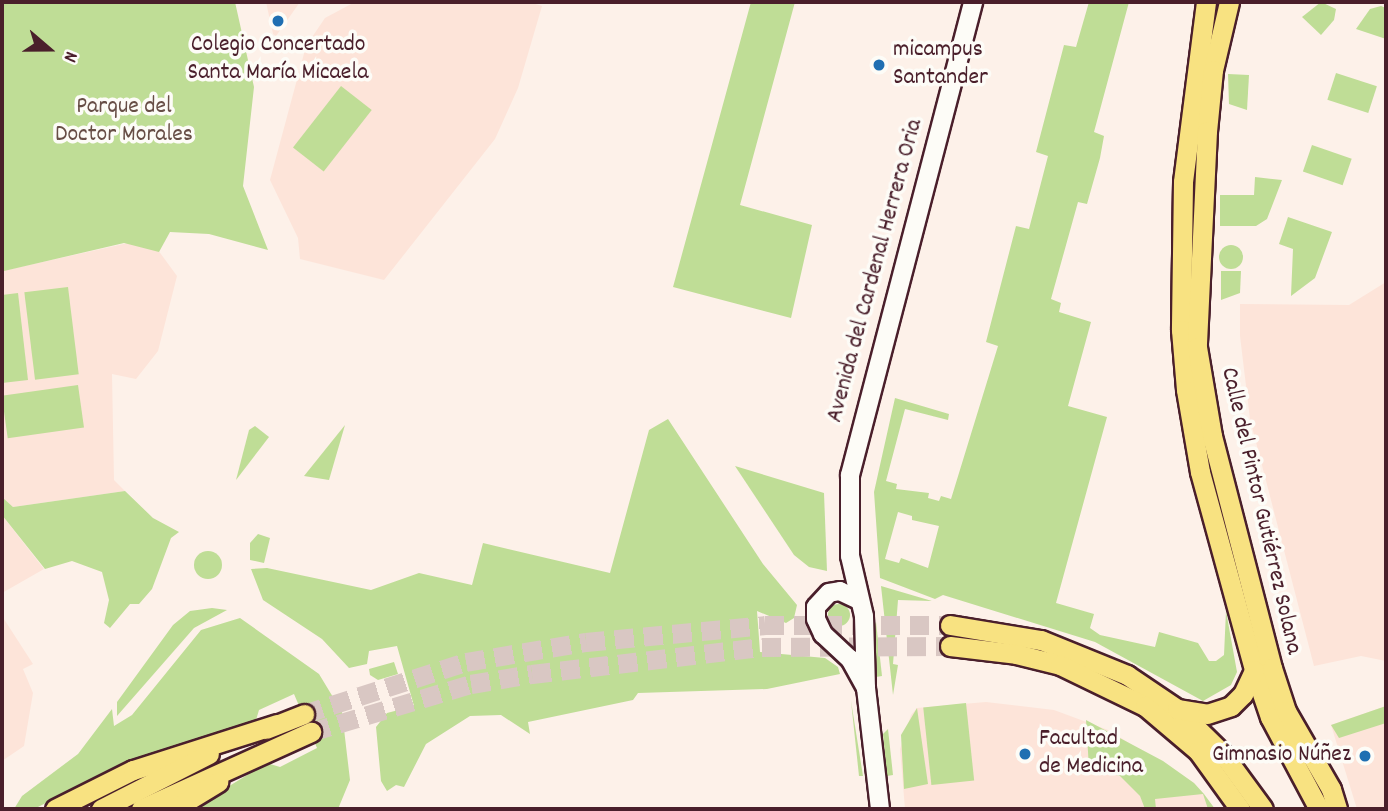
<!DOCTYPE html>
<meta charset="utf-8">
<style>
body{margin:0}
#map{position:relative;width:1388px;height:811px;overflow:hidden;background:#fdf1e9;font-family:Dekko,sans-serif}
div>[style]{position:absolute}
.built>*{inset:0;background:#fde4d9}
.green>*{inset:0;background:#bfdd96;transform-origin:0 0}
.round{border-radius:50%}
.primary-tunnel>*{height:19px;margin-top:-9.5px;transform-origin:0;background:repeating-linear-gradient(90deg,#d9c7c3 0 19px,transparent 0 29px)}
.roads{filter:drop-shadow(2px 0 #4a1f2b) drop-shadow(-2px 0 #4a1f2b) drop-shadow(0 2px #4a1f2b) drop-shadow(0 -2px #4a1f2b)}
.secondary>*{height:18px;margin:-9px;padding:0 9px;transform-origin:9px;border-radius:9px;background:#fdfcf7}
.primary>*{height:19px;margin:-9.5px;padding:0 9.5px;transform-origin:9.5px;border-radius:9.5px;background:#f8e281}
.dots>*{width:19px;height:19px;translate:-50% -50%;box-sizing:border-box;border:4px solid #fdfcf7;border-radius:50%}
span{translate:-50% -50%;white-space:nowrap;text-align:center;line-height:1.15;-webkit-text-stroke:7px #fdfcf7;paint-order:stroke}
.poi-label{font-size:24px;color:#4a1f2b}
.left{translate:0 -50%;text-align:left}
.right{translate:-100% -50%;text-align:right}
.park-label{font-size:24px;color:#674e46}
.street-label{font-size:24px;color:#4a1f2b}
.frame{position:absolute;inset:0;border:4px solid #4a1f2b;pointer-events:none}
.north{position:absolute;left:14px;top:14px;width:70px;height:70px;-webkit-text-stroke:5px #fdfcf7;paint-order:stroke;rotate:110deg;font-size:19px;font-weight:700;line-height:28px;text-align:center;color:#4a1f2b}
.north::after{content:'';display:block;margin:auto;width:24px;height:32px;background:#4a1f2b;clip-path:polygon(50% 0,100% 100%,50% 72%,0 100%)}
</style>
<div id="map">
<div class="built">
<i style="clip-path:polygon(266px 2px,300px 2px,276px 36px,273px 34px)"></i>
<i style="clip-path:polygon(355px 2px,529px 2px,542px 6px,518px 88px,495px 139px,384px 280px,300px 259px,298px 238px,270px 180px,306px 46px,325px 18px)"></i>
<i style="clip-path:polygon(128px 243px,158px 250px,177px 276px,158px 351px,136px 379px,112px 374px,114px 480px,125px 491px,13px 507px,2px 497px,2px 271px)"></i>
<i style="clip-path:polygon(1386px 282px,1386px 661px,1361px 656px,1314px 666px,1250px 419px,1240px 336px,1240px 304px,1349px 305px)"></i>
<i style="clip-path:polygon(2px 515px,44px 569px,2px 593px)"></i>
<i style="clip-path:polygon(2px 616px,33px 664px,23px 669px,33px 693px,24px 746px,2px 761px)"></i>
<i style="clip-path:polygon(986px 702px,1054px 710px,1108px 730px,1194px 783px,1215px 809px,905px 809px,900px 749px,911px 715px,917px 708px)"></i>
<i style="clip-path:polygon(1386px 706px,1386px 809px,1357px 809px,1331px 725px)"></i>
</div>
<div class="green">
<i style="clip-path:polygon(2px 2px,235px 2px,254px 87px,243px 186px,268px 250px,209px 234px,170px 232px,159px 252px,124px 243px,4px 271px)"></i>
<i style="clip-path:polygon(751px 2px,795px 2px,740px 205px,812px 225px,791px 318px,673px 287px)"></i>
<i style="clip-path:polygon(evenodd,1089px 2px,1129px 2px,1094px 132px,1104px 136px,1100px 158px,1087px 204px,1078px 202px,1051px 299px,1061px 303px,1059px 312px,1091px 322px,1068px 406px,1107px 417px,1056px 603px,1094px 614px,1090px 628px,1100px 635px,1155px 647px,1159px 632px,1198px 643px,1209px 661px,1216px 661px,1224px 655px,1226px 611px,1237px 672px,1231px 685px,1203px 701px,1095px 642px,943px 595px,935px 599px,880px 578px,874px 492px,895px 398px,949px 414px,948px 420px,905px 409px,886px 481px,897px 484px,896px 489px,929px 493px,928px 498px,939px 501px,941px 496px,951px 499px,998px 346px,986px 342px,1016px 226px,1029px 229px,1048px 156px,1036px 152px,1064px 45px,1076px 47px,1089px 2px,898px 512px,912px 516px,912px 520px,939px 526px,928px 568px,901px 558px,899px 563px,885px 559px,898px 512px)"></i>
<i style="clip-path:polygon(1321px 2px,1336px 9px,1334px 20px,1321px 35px,1302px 17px)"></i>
<i style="clip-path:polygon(1381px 6px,1386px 8px,1386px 39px,1356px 29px,1370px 9px)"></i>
<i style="left:1336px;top:73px;width:43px;height:28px;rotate:18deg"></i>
<i style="clip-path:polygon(1228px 74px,1249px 75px,1247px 110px,1229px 104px)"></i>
<i style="left:341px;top:86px;width:39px;height:78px;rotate:38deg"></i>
<i style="left:1312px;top:145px;width:42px;height:28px;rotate:19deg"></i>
<i style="clip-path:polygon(1255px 177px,1282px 180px,1267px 219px,1256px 226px,1220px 226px,1220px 195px,1254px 195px)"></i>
<i style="clip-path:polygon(1288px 217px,1332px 232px,1315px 278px,1291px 296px,1293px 249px,1279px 244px)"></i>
<i class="round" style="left:1219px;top:245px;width:24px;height:24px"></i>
<i style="clip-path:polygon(1221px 271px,1241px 271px,1240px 293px,1221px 300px)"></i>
<i style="left:68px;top:287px;width:88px;height:44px;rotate:83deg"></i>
<i style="clip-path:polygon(18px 293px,28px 380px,2px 383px,2px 295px)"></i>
<i style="left:78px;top:385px;width:43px;height:77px;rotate:82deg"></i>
<i style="clip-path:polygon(668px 419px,763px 564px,797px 605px,794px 618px,786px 623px,757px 611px,760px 652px,825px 658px,838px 667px,840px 674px,767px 689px,638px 693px,633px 700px,528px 722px,530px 734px,501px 715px,470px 716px,426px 744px,404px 787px,396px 785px,387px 791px,381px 781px,376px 727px,387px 713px,414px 706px,397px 646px,369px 651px,367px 664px,349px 668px,322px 639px,263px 600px,251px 569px,267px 568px,371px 590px,419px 573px,472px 585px,483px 543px,610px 573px,649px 430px)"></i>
<i style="clip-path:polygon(345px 425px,329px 480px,304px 476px)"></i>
<i style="clip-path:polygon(255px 426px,269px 437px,236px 480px,249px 430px)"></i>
<i style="clip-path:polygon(735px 466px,824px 493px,827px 571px,809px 567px,794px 555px)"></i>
<i style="clip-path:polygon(125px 491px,153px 518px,179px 532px,171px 538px,152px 589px,139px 604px,130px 604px,110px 628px,104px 623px,109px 600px,102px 572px,72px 561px,45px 569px,2px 515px,2px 497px,13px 507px)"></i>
<i style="clip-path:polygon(258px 534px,270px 538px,264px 563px,250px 560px,250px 543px)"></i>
<i class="round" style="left:194px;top:551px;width:28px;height:28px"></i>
<i style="clip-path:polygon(881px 586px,932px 601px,898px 600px,893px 664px,898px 665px,893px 695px)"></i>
<i class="round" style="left:828px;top:604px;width:22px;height:22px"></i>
<i style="clip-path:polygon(212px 608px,227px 610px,194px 628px,117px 716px,117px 702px,173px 625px,190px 611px)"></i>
<i style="clip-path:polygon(240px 618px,319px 674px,342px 712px,350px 780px,338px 809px,192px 809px,252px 772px,270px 764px,280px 767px,317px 748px,294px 694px,259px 710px,256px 720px,127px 762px,34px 809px,14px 809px,22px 796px,78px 754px,112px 709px,114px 726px,132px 715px,201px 630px)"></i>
<i style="clip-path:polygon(876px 622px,882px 676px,876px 677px,871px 634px)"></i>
<i style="clip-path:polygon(394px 662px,398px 674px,378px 680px,370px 675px,369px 669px)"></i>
<i style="clip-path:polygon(851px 701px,863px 776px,859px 776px)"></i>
<i style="left:966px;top:703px;width:78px;height:43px;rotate:84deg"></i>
<i style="clip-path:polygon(1386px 706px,1386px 723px,1339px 738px,1331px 725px)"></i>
<i style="clip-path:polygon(917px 708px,928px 784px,904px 789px,901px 735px)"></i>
<i style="clip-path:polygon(1086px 720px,1163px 761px,1194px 783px,1204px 794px,1215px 809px,1208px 809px,1203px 794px,1155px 799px,1156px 809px,1145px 809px,1140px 796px,1120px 776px,1089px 768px)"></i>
<i style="clip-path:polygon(888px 729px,893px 775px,887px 776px,883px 734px)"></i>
</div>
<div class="primary-tunnel">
<i style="left:304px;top:714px;width:170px;rotate:-17.8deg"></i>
<i style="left:466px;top:662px;width:122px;rotate:-9.5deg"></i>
<i style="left:586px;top:642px;width:180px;rotate:-5.4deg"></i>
<i style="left:765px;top:625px;width:185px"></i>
<i style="left:311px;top:732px;width:167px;rotate:-16.7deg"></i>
<i style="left:471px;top:684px;width:62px;rotate:-9.3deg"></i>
<i style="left:532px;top:674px;width:232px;rotate:-6.7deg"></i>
<i style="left:762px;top:647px;width:188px;rotate:-0.3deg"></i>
</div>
<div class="roads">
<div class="secondary">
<i style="left:859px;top:600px;width:21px;rotate:-155deg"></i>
<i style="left:840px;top:591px;width:11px;rotate:170deg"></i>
<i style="left:829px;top:593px;width:19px;rotate:133deg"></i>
<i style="left:816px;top:607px;width:12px;rotate:90deg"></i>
<i style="left:816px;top:619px;width:17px;rotate:65deg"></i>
<i style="left:823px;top:634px;width:37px;rotate:43deg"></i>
<i style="left:850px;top:659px;width:33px;rotate:61deg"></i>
<i style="left:880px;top:809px;width:122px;rotate:-96.6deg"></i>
<i style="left:866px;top:688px;width:72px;rotate:-91.6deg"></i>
<i style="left:864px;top:616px;width:62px;rotate:-103.1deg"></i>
<i style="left:850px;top:556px;width:81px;rotate:-90deg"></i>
<i style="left:850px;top:475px;width:489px;rotate:-75.4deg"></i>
</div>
<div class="primary">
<i style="left:1206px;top:2px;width:181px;rotate:97.3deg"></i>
<i style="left:1183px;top:182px;width:148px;rotate:90.8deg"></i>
<i style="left:1181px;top:330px;width:60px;rotate:85.2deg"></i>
<i style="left:1186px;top:390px;width:83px;rotate:80.3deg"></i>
<i style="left:1200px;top:472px;width:205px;rotate:74.7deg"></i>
<i style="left:1254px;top:670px;width:50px;rotate:71.2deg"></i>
<i style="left:1270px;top:717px;width:104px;rotate:62deg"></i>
<i style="left:1229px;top:2px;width:70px;rotate:103.2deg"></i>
<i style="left:1213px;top:70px;width:61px;rotate:95.6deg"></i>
<i style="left:1207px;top:131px;width:216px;rotate:92.7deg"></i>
<i style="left:1197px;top:347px;width:90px;rotate:80.4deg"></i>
<i style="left:1212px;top:436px;width:240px;rotate:75.5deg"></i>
<i style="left:1272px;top:668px;width:45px;rotate:72deg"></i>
<i style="left:1286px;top:711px;width:90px;rotate:60deg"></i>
<i style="left:1331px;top:789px;width:21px;rotate:73deg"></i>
<i style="left:950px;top:625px;width:92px;rotate:9.4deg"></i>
<i style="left:1041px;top:640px;width:93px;rotate:22.1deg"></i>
<i style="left:1127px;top:675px;width:60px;rotate:34.2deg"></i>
<i style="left:1177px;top:709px;width:63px;rotate:44.4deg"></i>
<i style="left:1222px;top:753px;width:69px;rotate:53.8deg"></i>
<i style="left:950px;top:646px;width:66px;rotate:6.9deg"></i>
<i style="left:1016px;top:654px;width:45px;rotate:14deg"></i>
<i style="left:1060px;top:665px;width:94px;rotate:25.8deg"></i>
<i style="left:1145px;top:706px;width:70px;rotate:40.3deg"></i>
<i style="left:1198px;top:751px;width:72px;rotate:54.1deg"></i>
<i style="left:1177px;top:709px;width:30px;rotate:9deg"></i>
<i style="left:1207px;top:714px;width:25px;rotate:-18deg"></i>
<i style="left:1231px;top:706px;width:17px;rotate:-45deg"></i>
<i style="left:1243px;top:694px;width:26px;rotate:-65deg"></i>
<i style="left:266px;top:729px;width:41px;rotate:-21.5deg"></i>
<i style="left:55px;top:809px;width:87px;rotate:-26.6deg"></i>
<i style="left:133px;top:770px;width:151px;rotate:-17.7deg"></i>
<i style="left:101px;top:809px;width:121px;rotate:-27deg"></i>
<i style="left:141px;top:809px;width:187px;rotate:-24.4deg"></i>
<i style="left:174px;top:809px;width:52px;rotate:-31.5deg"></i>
</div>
</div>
<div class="dots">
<i style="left:278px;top:21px;background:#1f6fb2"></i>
<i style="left:879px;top:65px;background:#1f6fb2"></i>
<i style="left:1025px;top:754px;background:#1f6fb2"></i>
<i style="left:1365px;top:756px;background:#1f6fb2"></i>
</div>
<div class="poi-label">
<span style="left:278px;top:60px">Colegio Concertado<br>Santa María Micaela</span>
<span class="left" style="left:893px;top:65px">micampus<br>Santander</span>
<span class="left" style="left:1039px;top:754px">Facultad<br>de Medicina</span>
<span class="right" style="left:1351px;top:756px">Gimnasio Núñez</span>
</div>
<div class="park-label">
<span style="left:124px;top:122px">Parque del<br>Doctor Morales</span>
</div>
<div class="street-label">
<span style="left:876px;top:271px;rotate:-75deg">Avenida del Cardenal Herrera Oria</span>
<span style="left:1260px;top:511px;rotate:77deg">Calle del Pintor Gutiérrez Solana</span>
</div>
<div class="frame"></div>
<div class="north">N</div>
</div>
